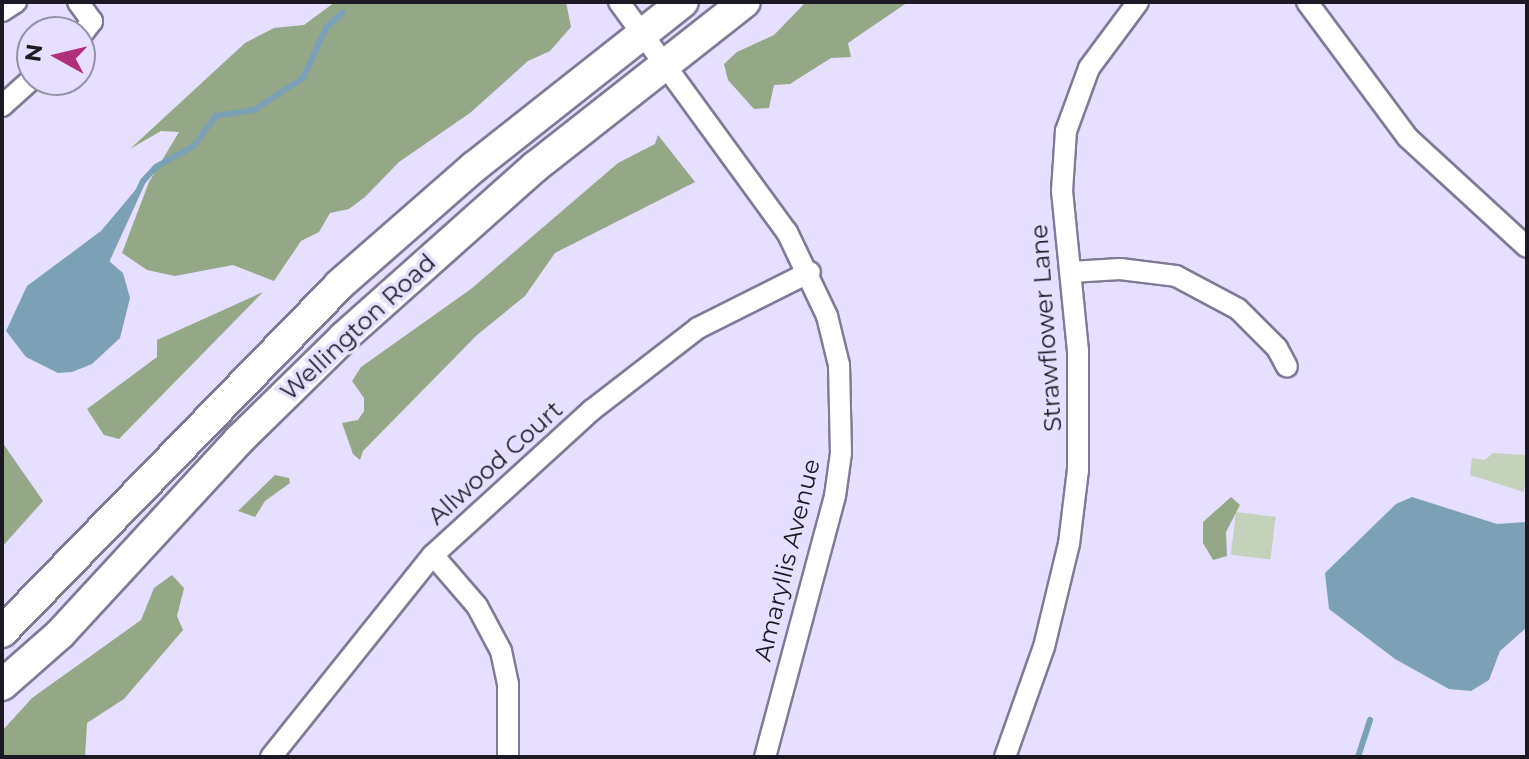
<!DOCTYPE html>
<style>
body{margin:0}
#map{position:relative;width:1529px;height:759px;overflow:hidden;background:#e6dfff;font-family:Montserrat,sans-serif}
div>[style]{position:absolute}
.green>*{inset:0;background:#c4d2bb;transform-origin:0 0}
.forest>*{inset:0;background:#94a787}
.water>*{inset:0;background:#7ca0b6}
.stream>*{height:6px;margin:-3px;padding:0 3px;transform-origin:3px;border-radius:3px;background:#7ca0b6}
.roads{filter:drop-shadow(2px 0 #817a97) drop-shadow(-2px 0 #817a97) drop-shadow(0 2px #817a97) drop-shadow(0 -2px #817a97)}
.minor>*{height:20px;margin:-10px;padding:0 10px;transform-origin:10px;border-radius:10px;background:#fff}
.secondary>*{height:30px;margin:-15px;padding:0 15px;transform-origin:15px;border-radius:15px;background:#fff}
span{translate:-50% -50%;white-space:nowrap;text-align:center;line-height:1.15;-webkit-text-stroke:7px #e6dfff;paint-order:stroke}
.street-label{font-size:24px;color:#1c1924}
.frame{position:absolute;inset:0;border:4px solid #1c1924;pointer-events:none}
.north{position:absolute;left:16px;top:16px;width:80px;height:80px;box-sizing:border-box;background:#e6dfff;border:2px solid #9590a7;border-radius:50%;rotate:278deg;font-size:22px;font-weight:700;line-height:32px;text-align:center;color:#1c1924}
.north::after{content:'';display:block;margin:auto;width:28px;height:36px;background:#b02f7c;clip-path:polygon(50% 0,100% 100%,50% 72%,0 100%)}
</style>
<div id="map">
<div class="green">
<i style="clip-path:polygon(1493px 453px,1527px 455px,1524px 492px,1470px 475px,1472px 458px,1485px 460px)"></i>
<i style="left:1236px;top:512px;width:40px;height:43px;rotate:7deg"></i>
</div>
<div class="forest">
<i style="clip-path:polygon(335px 2px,566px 2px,571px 27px,550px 51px,528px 61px,470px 113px,399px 162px,365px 197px,349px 209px,330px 213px,319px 232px,301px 241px,274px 281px,233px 265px,175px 276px,147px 270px,122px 253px,149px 182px,179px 132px,161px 131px,130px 149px,245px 43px,274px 28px,304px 25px)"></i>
<i style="clip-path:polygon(806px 2px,908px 2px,848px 43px,851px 57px,831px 58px,790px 84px,774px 85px,769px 108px,754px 109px,728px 80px,724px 64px,737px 52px,774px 35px)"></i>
<i style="clip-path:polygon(658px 135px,695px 182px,555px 253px,525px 296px,477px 335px,363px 451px,360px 460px,353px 454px,342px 423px,358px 420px,364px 411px,364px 398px,352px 381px,361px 367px,471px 289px,618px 163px,655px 144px)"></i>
<i style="clip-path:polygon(263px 292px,119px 439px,104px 435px,87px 409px,157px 357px,157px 340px)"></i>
<i style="clip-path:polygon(2px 442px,43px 501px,2px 547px)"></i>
<i style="clip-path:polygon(275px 475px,289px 478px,290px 483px,265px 501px,255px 517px,238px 511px)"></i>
<i style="clip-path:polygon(1231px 497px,1240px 505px,1226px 532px,1227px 556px,1213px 560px,1203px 543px,1203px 522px)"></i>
<i style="clip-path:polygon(172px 575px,184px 588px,177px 616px,183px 630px,124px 699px,87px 723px,85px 757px,2px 757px,2px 731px,32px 698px,141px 620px,154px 588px)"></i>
</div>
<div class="water">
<i style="clip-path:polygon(143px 181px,108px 260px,123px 273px,130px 298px,120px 338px,92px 364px,72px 372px,58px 373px,26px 357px,6px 331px,27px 286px,101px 231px)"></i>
<i style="clip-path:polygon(1412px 497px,1497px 524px,1527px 522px,1527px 627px,1500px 651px,1489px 680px,1471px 691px,1449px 689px,1395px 659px,1329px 609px,1325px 573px,1396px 504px)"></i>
</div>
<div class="stream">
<i style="left:105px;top:264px;width:91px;rotate:-65.4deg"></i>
<i style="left:143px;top:181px;width:19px;rotate:-47deg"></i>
<i style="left:156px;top:167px;width:43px;rotate:-28.9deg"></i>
<i style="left:194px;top:146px;width:37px;rotate:-54deg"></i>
<i style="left:216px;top:116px;width:38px;rotate:-9deg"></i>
<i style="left:254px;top:110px;width:59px;rotate:-33.1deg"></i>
<i style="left:303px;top:78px;width:55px;rotate:-65.3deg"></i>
<i style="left:326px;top:28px;width:23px;rotate:-43deg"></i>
<i style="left:1358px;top:757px;width:39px;rotate:-72deg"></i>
</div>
<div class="roads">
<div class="minor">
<i style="left:78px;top:2px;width:24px;rotate:54deg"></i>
<i style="left:92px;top:21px;width:20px;rotate:127deg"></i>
<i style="left:619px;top:2px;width:285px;rotate:53.9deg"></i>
<i style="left:787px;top:232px;width:93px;rotate:64.5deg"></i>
<i style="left:827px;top:316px;width:50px;rotate:76.2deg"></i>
<i style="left:839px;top:365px;width:88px;rotate:88.7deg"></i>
<i style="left:841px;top:453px;width:43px;rotate:97.9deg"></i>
<i style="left:835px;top:496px;width:270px;rotate:105deg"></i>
<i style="left:1307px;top:2px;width:169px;rotate:53.4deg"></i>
<i style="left:1408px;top:138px;width:161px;rotate:42.5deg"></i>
<i style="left:2px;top:11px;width:17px;rotate:-33deg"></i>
<i style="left:2px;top:106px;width:40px;rotate:-42deg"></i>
<i style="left:1071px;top:272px;width:49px;rotate:-3.5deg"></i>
<i style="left:1120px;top:269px;width:56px;rotate:7.1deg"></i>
<i style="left:1176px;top:276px;width:70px;rotate:28deg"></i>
<i style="left:1238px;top:309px;width:55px;rotate:45deg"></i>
<i style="left:1277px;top:348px;width:21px;rotate:62deg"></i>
<i style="left:433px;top:555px;width:67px;rotate:49.2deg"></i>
<i style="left:477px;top:606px;width:51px;rotate:61.9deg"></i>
<i style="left:501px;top:651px;width:34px;rotate:78deg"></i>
<i style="left:508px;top:684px;width:73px;rotate:90deg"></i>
<i style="left:271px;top:757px;width:259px;rotate:-51.3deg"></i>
<i style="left:433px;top:555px;width:215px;rotate:-42.4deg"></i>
<i style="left:592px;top:410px;width:134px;rotate:-37.7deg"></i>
<i style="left:698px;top:328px;width:125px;rotate:-26.6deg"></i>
<i style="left:1005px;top:757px;width:117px;rotate:-70.5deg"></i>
<i style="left:1044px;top:647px;width:106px;rotate:-76.4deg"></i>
<i style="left:1069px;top:544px;width:75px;rotate:-83.1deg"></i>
<i style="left:1078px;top:470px;width:119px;rotate:-90deg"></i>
<i style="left:1078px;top:351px;width:161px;rotate:-95.7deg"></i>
<i style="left:1062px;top:191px;width:60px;rotate:-86.2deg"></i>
<i style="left:1066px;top:131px;width:67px;rotate:-69.9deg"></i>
<i style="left:1089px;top:68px;width:82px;rotate:-53.4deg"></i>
</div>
<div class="secondary">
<i style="left:2px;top:632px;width:484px;rotate:-45.8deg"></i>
<i style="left:339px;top:285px;width:179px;rotate:-41.2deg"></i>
<i style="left:474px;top:167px;width:266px;rotate:-38.3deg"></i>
<i style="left:2px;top:685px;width:77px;rotate:-41.3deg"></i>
<i style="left:60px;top:634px;width:264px;rotate:-47.3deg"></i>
<i style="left:239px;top:440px;width:147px;rotate:-44.4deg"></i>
<i style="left:344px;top:337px;width:256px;rotate:-41.7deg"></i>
<i style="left:535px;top:167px;width:267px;rotate:-38.2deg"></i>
</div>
</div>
<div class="street-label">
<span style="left:358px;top:327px;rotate:-43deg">Wellington Road</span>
<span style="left:1046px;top:328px;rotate:-94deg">Strawflower Lane</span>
<span style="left:495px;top:463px;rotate:-42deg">Allwood Court</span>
<span style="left:787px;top:560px;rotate:-76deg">Amaryllis Avenue</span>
</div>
<div class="frame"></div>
<div class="north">N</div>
</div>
